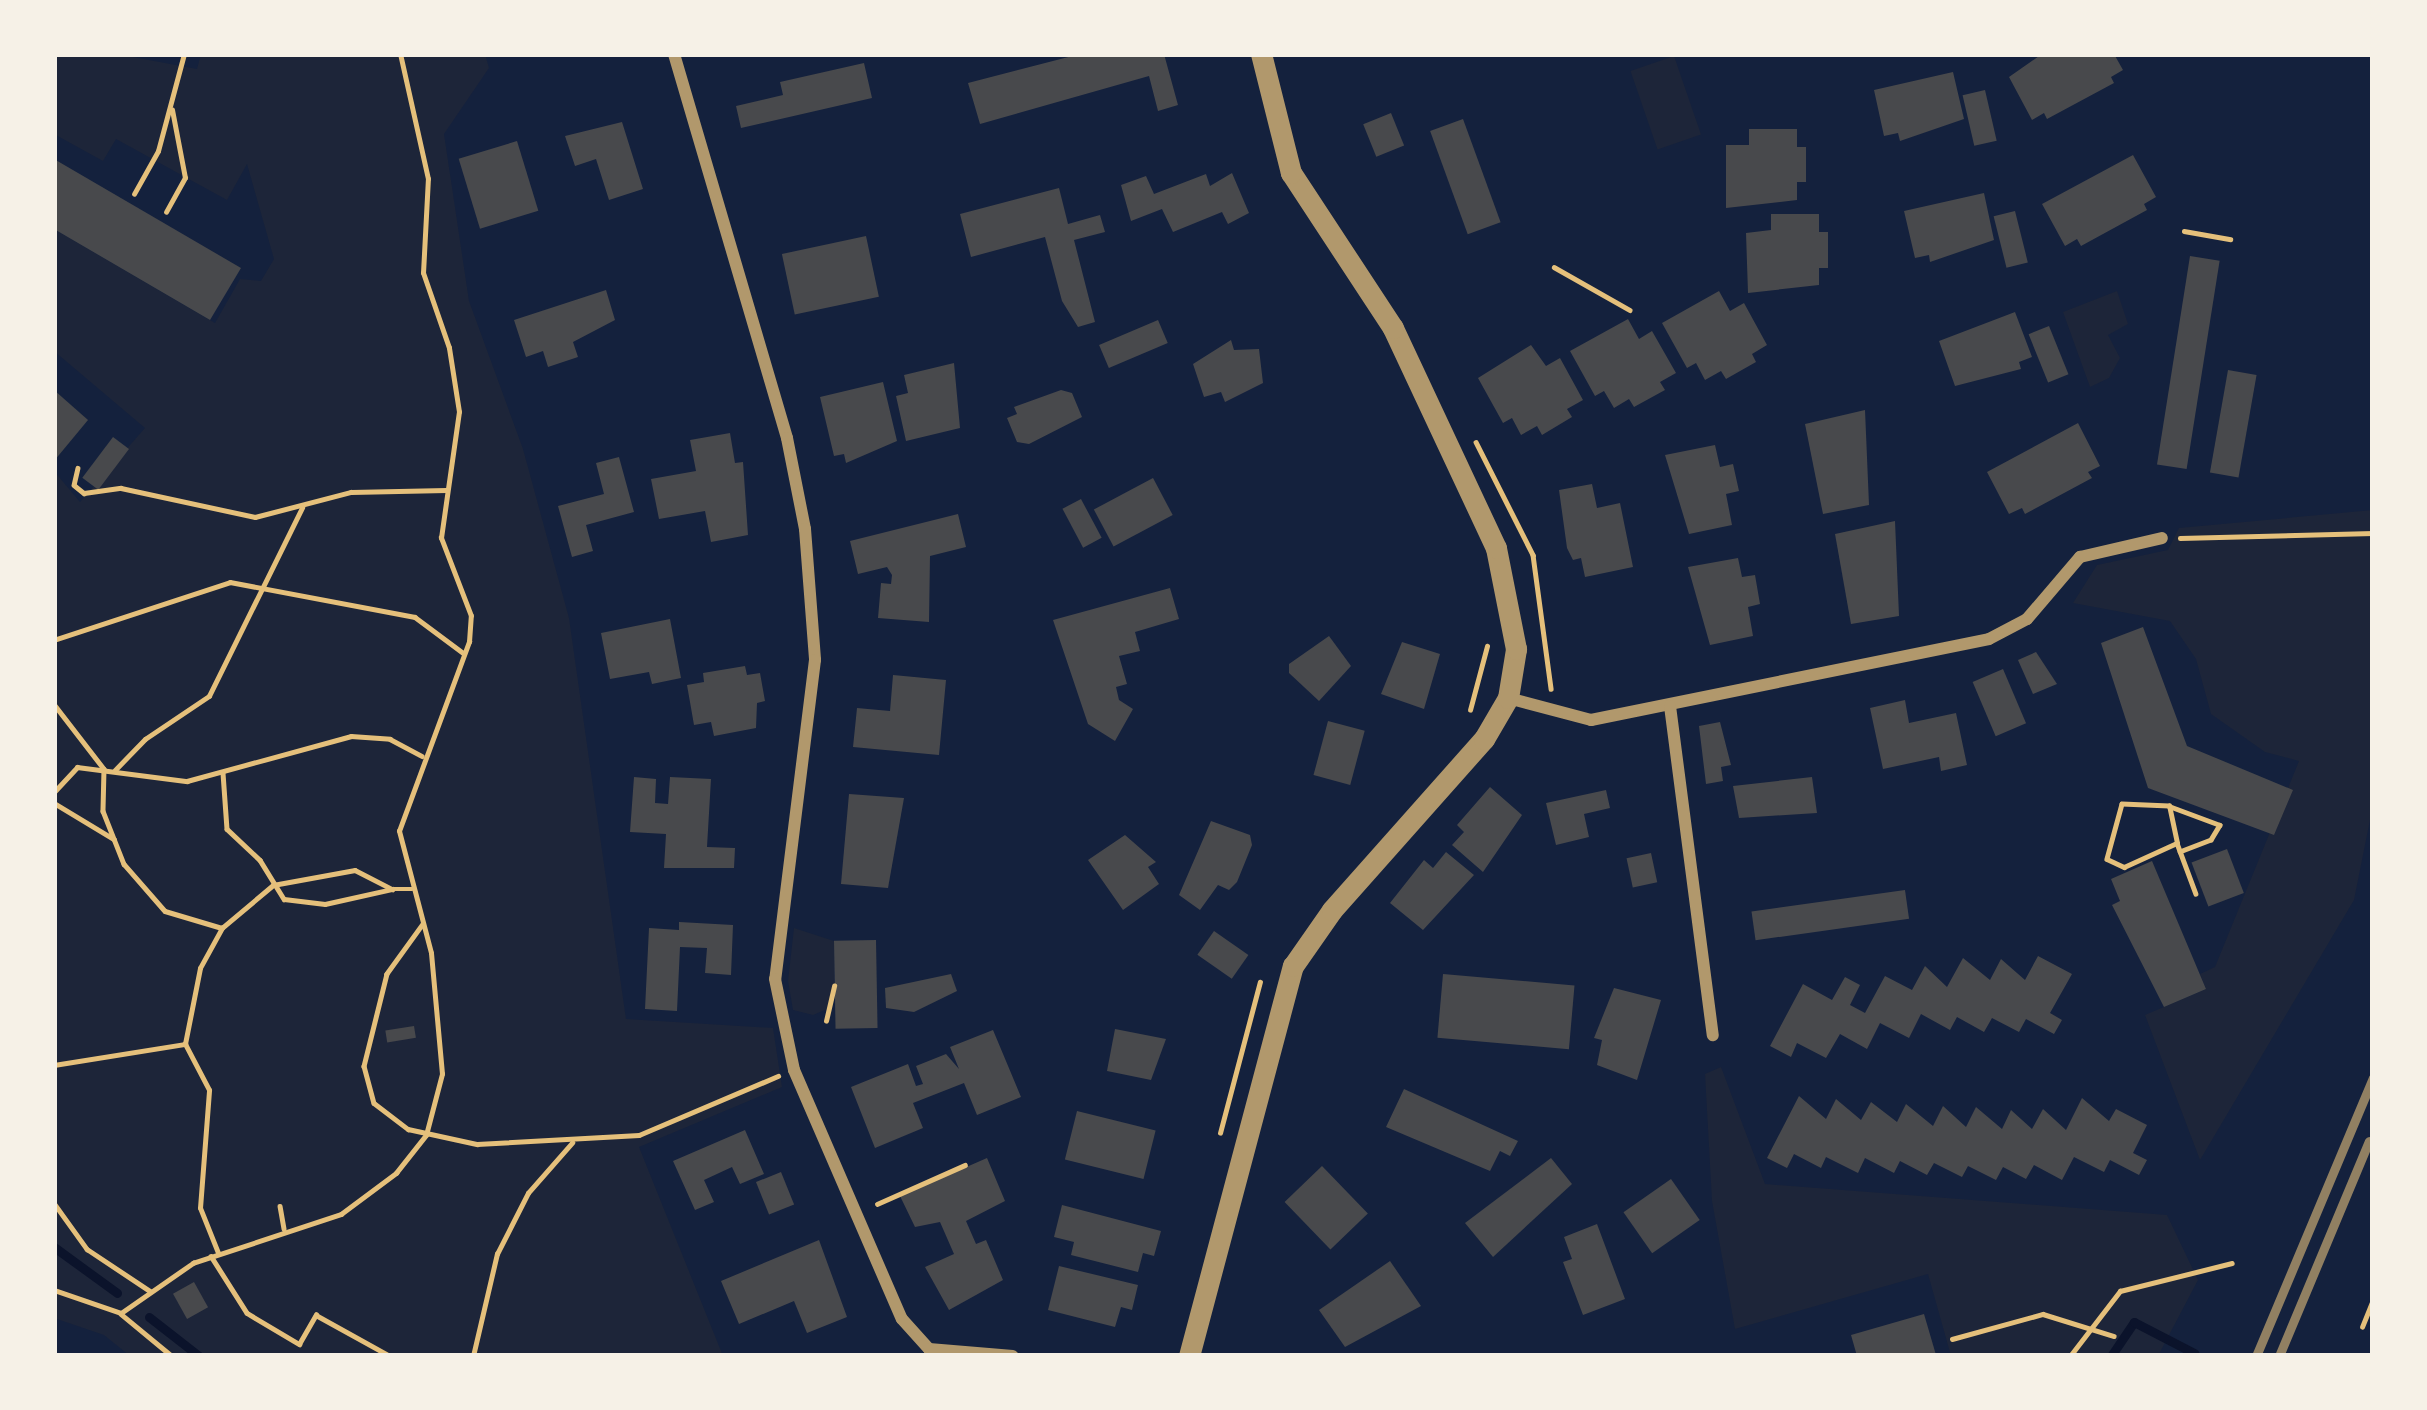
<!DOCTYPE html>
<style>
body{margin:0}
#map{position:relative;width:2427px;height:1410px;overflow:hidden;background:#14213d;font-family:"Alegreya Sans",sans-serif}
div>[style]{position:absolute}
.green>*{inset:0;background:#1d2539;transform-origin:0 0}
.stream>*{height:9px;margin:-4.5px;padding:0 4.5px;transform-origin:4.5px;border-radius:4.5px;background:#0b132b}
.building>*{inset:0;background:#48494c;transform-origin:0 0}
.path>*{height:4.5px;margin:-2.25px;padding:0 2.25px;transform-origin:2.25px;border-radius:2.25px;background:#e5c07b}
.minor>*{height:12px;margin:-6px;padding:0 6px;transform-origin:6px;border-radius:6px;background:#b1986c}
.tertiary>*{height:21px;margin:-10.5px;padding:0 10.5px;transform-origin:10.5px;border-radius:10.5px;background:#b1986c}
.rail>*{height:9px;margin:-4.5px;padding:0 4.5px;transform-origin:4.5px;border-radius:4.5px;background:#918062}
span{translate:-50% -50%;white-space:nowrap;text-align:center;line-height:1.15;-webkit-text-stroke:9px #f6f1e7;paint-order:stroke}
.frame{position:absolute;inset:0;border:57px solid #f6f1e7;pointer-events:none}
</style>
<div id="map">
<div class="green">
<i style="clip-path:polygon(54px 54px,117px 54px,197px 69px,201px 54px,485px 54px,489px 68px,444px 134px,469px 301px,523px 449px,569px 618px,626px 1019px,773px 1028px,782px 1087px,639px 1147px,723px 1356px,130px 1356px,104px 1335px,54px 1318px,54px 471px,80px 502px,145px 428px,54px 351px,54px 229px,215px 323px,240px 279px,261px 281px,274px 259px,247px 164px,227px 200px,116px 139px,103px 161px,54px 134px)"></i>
<i style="left:1674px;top:56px;width:83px;height:46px;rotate:71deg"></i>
<i style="clip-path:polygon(2117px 291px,2128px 324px,2108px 335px,2120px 358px,2109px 378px,2090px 387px,2063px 312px)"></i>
<i style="clip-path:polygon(2373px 510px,2373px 805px,2354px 900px,2200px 1160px,2145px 1015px,2206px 989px,2200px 974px,2215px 967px,2299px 761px,2265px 752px,2211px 714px,2196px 659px,2170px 621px,2073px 603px,2097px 565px,2168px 550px,2179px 528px)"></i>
<i style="clip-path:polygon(794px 928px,834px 941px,834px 983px,827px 1009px,813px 1015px,793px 1010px,788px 981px)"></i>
<i style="clip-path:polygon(1721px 1067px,1765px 1184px,2167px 1215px,2198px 1280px,2158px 1356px,1951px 1356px,1928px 1274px,1735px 1329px,1712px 1201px,1705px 1074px)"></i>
</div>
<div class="stream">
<i style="left:54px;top:1247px;width:78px;rotate:36.1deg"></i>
<i style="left:149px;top:1317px;width:63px;rotate:38deg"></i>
<i style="left:2111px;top:1356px;width:41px;rotate:-55.9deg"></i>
<i style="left:2134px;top:1322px;width:68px;rotate:27.3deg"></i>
</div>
<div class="building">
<i style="clip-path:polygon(1080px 54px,1164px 54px,1178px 105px,1158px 111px,1149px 76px,980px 124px,968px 83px)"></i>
<i style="clip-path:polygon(2042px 54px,2114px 54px,2123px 70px,2111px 77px,2114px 83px,2047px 119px,2044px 113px,2032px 120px,2009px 77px)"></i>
<i style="clip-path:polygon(864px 63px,872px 98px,741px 128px,736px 106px,783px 95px,780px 82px)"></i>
<i style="clip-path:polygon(1953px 72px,1964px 119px,1900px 141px,1898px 133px,1884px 136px,1874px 90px)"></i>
<i style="left:1985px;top:90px;width:52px;height:23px;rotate:77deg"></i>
<i style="left:1391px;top:113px;width:35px;height:30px;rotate:68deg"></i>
<i style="left:1463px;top:119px;width:110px;height:35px;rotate:70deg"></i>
<i style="clip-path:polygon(622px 122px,643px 189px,609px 200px,596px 159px,575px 166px,565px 136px)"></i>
<i style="clip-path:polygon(1749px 129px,1797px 129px,1797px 147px,1806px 147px,1806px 182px,1797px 182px,1797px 200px,1726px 208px,1726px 145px,1749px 145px)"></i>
<i style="left:517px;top:141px;width:73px;height:61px;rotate:73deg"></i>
<i style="clip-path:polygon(2133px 155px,2156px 197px,2144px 204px,2147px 210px,2081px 246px,2077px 239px,2065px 246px,2042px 204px)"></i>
<i style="clip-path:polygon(54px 159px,241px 268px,210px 320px,54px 229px)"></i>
<i style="clip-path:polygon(1232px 173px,1249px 213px,1228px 224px,1222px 212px,1173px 232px,1162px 209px,1131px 221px,1121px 185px,1146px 176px,1154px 194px,1206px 174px,1210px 186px)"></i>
<i style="clip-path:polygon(1059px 188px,1068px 224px,1100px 215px,1105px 232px,1074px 240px,1095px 322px,1078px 327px,1062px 301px,1045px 237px,971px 257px,960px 214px)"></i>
<i style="clip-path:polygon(1984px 193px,1994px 240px,1930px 262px,1929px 255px,1915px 258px,1904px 211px)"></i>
<i style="left:2015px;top:211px;width:53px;height:22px;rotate:76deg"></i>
<i style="clip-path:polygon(1771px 214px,1819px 214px,1819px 232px,1828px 232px,1828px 268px,1819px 268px,1819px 285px,1748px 293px,1746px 233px,1771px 230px)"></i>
<i style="left:866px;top:236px;width:62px;height:86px;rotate:78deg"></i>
<i style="left:2190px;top:256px;width:30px;height:211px;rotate:9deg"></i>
<i style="clip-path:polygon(606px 290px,615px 320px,573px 342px,578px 357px,548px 367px,543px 351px,526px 357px,514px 320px)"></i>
<i style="clip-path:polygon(1719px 291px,1730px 311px,1744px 303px,1767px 345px,1752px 354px,1756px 362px,1726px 379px,1721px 371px,1705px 380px,1696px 363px,1687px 368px,1662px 323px)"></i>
<i style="clip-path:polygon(2015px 312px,2032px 357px,2019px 362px,2021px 369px,1955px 386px,1939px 341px)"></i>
<i style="clip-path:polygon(1628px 319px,1639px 339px,1652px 331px,1676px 373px,1660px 382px,1665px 390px,1634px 407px,1629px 399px,1614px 408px,1604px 391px,1595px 396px,1570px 351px)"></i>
<i style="left:1158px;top:320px;width:25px;height:64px;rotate:67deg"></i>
<i style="left:2049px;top:326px;width:52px;height:22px;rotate:68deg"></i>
<i style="clip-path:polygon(1231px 340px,1234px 350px,1259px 349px,1263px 383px,1225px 402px,1221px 392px,1204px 397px,1193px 364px)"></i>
<i style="clip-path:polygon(1531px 345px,1546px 366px,1560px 358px,1583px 400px,1567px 409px,1572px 417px,1542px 435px,1537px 426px,1521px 435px,1512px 418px,1503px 423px,1478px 378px)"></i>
<i style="clip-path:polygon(954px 363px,960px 428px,906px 441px,896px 396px,908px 393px,904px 375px)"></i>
<i style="left:2228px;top:370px;width:29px;height:104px;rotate:10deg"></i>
<i style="clip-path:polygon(883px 382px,897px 441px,846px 463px,844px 454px,834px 456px,820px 397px)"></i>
<i style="clip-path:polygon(54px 390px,88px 420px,54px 461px)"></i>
<i style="clip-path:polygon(1061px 390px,1072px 393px,1082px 417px,1029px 444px,1017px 442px,1007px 418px,1017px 414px,1014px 407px)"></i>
<i style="clip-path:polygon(1865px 410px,1869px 505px,1823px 514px,1805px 424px)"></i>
<i style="clip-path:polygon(2078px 423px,2100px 466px,2088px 472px,2092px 478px,2025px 514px,2022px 508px,2009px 514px,1987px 472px)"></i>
<i style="clip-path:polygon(730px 433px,735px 463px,743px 462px,748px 535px,711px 542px,705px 511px,659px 519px,651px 479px,696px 471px,690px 440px)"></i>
<i style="left:113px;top:437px;width:20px;height:51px;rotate:37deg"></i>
<i style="clip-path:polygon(1715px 445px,1720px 467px,1733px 464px,1739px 491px,1726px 494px,1732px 525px,1689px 534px,1665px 455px)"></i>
<i style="clip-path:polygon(619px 457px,634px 512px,586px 525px,593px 551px,572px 557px,558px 506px,604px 494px,596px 463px)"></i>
<i style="left:1153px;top:478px;width:42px;height:67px;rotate:62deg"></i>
<i style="clip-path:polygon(1592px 484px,1597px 508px,1620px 503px,1633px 567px,1585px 577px,1581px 558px,1573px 560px,1567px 548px,1559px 490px)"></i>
<i style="left:1081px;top:499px;width:44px;height:21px;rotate:62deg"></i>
<i style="clip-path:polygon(958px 514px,966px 547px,930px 556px,929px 622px,878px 618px,881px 583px,891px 584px,892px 575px,887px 567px,858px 574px,850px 541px)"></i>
<i style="clip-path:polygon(1895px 521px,1899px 616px,1851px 624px,1835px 534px)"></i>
<i style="clip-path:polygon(1738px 558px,1742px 577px,1755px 575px,1760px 604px,1748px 607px,1753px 636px,1710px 645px,1688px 567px)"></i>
<i style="clip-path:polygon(1170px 588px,1179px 619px,1135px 632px,1140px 651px,1119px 656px,1127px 684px,1116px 687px,1119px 700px,1133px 709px,1115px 741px,1088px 724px,1053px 620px)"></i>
<i style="clip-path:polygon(670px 619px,681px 678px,652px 684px,649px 672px,610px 679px,601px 633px)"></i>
<i style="clip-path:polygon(2143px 627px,2187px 746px,2293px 790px,2274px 835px,2148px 788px,2101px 643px)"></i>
<i style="clip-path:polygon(1329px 636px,1351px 666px,1319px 701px,1289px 673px,1289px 664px)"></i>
<i style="clip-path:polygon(1402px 642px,1440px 654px,1424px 709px,1381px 694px)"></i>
<i style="clip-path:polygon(2036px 652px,2057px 684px,2033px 694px,2018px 660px)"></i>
<i style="clip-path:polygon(745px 666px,747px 675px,760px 673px,765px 701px,757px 703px,756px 728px,714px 736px,711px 722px,694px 725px,687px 685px,704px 682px,703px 673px)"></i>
<i style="left:2003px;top:669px;width:59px;height:33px;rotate:67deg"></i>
<i style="clip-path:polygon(893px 675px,946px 680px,939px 755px,853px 747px,857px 708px,890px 711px)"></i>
<i style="clip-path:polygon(1905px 700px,1909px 723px,1956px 713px,1967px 765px,1941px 771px,1939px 757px,1883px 769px,1870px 708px)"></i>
<i style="left:1328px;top:721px;width:38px;height:56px;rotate:15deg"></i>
<i style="clip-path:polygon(1720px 722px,1731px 765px,1721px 767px,1723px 781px,1706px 784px,1699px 726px)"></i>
<i style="clip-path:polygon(634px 777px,656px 779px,655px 803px,668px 804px,670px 777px,711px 779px,707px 847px,735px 848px,734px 868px,664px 868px,666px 834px,630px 832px)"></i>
<i style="clip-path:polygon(1812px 777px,1817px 813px,1739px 818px,1733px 786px)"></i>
<i style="clip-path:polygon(1490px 787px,1522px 815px,1483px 872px,1452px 845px,1464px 832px,1457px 825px)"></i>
<i style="clip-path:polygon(1606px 790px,1610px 808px,1584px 814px,1589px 837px,1556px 845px,1546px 803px)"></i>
<i style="clip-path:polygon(849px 794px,904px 798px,888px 888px,841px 884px)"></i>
<i style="clip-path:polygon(1211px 821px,1250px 835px,1252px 845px,1237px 882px,1229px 890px,1218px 885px,1200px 910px,1179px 895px)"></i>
<i style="clip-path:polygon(1125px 835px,1156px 862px,1148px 867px,1159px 884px,1123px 910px,1088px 860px)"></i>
<i style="left:2227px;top:849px;width:47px;height:38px;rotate:69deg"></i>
<i style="clip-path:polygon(1446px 852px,1474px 875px,1423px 930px,1390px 903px,1424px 860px,1433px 868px)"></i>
<i style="left:1651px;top:853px;width:30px;height:25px;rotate:78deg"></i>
<i style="clip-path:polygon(2152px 861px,2206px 989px,2164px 1007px,2112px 905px,2120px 901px,2111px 879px)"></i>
<i style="left:1905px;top:890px;width:29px;height:155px;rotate:82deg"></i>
<i style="clip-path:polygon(679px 922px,733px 925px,731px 975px,705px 973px,707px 948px,680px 947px,677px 1011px,645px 1009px,649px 928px,679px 930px)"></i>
<i style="left:1214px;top:931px;width:42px;height:29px;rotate:35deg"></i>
<i style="left:876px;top:940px;width:88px;height:42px;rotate:89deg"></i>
<i style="clip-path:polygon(2038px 956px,2072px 974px,2050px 1013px,2062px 1020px,2054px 1034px,2026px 1019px,2019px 1032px,1992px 1018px,1984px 1032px,1957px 1017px,1950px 1030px,1921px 1014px,1909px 1038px,1880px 1023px,1867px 1049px,1840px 1034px,1826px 1058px,1797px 1043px,1791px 1057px,1770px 1046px,1803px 984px,1832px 1000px,1845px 977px,1860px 985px,1850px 1005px,1865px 1013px,1885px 976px,1912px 990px,1925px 966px,1947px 987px,1963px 958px,1990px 980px,2001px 959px,2025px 980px)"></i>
<i style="clip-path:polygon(951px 974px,957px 991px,914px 1012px,886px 1008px,885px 988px)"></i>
<i style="left:1443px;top:974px;width:132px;height:64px;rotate:5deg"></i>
<i style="clip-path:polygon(1614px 988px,1661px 1000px,1637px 1080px,1597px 1065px,1602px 1040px,1594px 1038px)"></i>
<i style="left:414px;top:1026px;width:12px;height:29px;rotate:81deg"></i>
<i style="clip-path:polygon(1115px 1029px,1166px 1039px,1151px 1080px,1107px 1071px)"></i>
<i style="clip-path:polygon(993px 1030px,1021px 1097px,977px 1115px,964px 1083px,913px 1103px,923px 1128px,875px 1148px,851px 1087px,908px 1064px,916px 1086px,923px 1084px,916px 1066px,946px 1054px,959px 1069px,950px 1047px)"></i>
<i style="clip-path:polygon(1404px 1089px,1518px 1141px,1510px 1156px,1500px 1151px,1490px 1171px,1386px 1127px)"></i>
<i style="clip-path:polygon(1799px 1096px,1826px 1119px,1836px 1099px,1861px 1120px,1871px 1102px,1897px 1122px,1906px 1104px,1933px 1126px,1943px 1106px,1966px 1127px,1976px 1107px,2002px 1129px,2011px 1110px,2032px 1129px,2043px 1109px,2066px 1130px,2082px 1098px,2109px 1121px,2116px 1109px,2147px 1125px,2133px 1153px,2147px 1160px,2139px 1175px,2110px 1160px,2104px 1172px,2074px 1157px,2062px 1180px,2034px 1165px,2026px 1179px,2003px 1167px,1996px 1180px,1968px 1166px,1962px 1177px,1934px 1163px,1927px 1175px,1900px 1161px,1894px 1173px,1865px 1158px,1858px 1173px,1826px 1157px,1821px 1168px,1794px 1154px,1787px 1168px,1767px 1158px)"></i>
<i style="left:1077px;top:1111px;width:81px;height:50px;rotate:14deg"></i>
<i style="clip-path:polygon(745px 1130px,764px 1174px,740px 1184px,732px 1167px,704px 1180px,714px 1202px,695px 1210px,673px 1161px)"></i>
<i style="clip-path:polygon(987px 1158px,1005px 1201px,966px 1221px,976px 1244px,986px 1240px,1003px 1280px,949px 1310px,925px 1267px,954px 1254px,940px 1222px,915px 1227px,900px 1196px)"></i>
<i style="clip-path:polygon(1551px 1158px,1572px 1184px,1493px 1257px,1465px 1223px)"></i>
<i style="left:1322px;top:1166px;width:66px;height:52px;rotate:46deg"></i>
<i style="left:781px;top:1172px;width:35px;height:27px;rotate:68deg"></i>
<i style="left:1671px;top:1179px;width:50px;height:58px;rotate:55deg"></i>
<i style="clip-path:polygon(1062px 1205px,1161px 1231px,1154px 1256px,1143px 1253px,1138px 1272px,1071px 1255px,1074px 1242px,1054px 1237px)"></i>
<i style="clip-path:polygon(1597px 1224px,1625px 1299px,1583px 1315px,1563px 1262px,1572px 1259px,1564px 1237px)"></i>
<i style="clip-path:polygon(819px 1240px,847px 1317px,807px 1333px,794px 1301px,739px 1324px,721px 1281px)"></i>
<i style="clip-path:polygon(1390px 1261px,1421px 1306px,1345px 1347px,1319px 1310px)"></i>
<i style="clip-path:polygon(1059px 1266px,1138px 1285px,1132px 1310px,1121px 1307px,1115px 1327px,1048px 1310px)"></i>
<i style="left:194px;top:1282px;width:29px;height:24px;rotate:61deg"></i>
<i style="clip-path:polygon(1924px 1314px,1936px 1355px,1857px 1356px,1851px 1335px)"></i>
</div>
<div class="path">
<i style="left:1831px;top:54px;width:9px"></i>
<i style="left:134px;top:194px;width:49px;rotate:-60.8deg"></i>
<i style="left:158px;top:151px;width:100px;rotate:-75deg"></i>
<i style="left:166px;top:212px;width:39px;rotate:-61deg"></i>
<i style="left:185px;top:178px;width:69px;rotate:-100.8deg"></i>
<i style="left:2184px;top:231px;width:47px;rotate:9.9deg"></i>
<i style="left:1554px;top:267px;width:87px;rotate:29.5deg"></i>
<i style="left:1476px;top:442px;width:127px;rotate:63.2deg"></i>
<i style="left:1533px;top:555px;width:135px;rotate:82.3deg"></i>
<i style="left:78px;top:468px;width:17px;rotate:103deg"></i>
<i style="left:74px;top:485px;width:13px;rotate:39deg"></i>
<i style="left:84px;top:493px;width:37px;rotate:-8deg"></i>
<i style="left:121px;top:488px;width:137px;rotate:12.2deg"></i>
<i style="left:255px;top:517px;width:99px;rotate:-14.6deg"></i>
<i style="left:351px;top:492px;width:95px;rotate:-1.2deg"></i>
<i style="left:2180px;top:538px;width:193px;rotate:-1.5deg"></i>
<i style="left:54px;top:640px;width:185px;rotate:-18.2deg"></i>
<i style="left:230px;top:582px;width:188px;rotate:10.7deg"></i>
<i style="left:415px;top:617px;width:59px;rotate:36.7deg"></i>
<i style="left:54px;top:704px;width:82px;rotate:52.4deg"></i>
<i style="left:104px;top:769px;width:42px;rotate:91.4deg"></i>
<i style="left:103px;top:811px;width:57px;rotate:68.4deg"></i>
<i style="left:124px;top:864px;width:62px;rotate:48.9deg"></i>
<i style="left:165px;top:911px;width:59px;rotate:16.6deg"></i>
<i style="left:1470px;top:710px;width:66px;rotate:-75.1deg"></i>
<i style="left:115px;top:770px;width:43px;rotate:-45.9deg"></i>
<i style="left:145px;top:739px;width:77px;rotate:-33.9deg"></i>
<i style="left:209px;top:696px;width:210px;rotate:-63.7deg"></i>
<i style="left:223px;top:773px;width:56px;rotate:85.9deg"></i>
<i style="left:227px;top:829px;width:45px;rotate:43.2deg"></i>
<i style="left:260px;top:860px;width:46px;rotate:58.4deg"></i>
<i style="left:284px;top:899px;width:41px;rotate:7deg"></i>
<i style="left:325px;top:904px;width:69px;rotate:-12.6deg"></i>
<i style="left:54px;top:792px;width:34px;rotate:-47deg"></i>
<i style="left:77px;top:767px;width:111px;rotate:7.3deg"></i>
<i style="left:187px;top:781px;width:170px;rotate:-15.3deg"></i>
<i style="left:351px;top:736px;width:39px;rotate:4deg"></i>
<i style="left:390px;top:739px;width:36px;rotate:28deg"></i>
<i style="left:54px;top:803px;width:70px;rotate:31deg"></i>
<i style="left:2169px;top:806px;width:54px;rotate:20.4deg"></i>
<i style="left:2220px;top:825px;width:17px;rotate:121deg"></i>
<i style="left:2211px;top:840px;width:33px;rotate:159deg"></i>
<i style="left:2177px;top:843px;width:38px;rotate:-102deg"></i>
<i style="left:2169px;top:806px;width:47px;rotate:-177.6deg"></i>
<i style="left:2122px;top:804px;width:57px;rotate:105.3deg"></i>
<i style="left:2107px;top:859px;width:19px;rotate:25deg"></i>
<i style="left:2124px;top:867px;width:58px;rotate:-24.4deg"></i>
<i style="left:2177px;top:843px;width:54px;rotate:69.6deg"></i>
<i style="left:423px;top:924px;width:62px;rotate:125.8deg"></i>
<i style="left:387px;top:974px;width:95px;rotate:104deg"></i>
<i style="left:364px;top:1066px;width:38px;rotate:75deg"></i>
<i style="left:374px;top:1103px;width:43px;rotate:37.4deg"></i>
<i style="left:408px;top:1129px;width:71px;rotate:12.3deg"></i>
<i style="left:477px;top:1144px;width:162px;rotate:-3.2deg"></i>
<i style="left:639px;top:1135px;width:151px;rotate:-23deg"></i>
<i style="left:826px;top:1021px;width:36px;rotate:-77deg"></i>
<i style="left:54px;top:1065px;width:133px;rotate:-9.1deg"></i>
<i style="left:1220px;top:1133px;width:156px;rotate:-75.2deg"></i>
<i style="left:54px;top:1203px;width:57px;rotate:54.3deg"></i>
<i style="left:87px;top:1249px;width:76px;rotate:33.7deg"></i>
<i style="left:877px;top:1204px;width:96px;rotate:-23.9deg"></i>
<i style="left:280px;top:1206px;width:23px;rotate:80deg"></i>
<i style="left:218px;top:1253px;width:48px;rotate:-111.8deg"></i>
<i style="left:200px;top:1208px;width:118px;rotate:-85.6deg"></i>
<i style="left:209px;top:1090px;width:52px;rotate:-117.6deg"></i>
<i style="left:185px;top:1044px;width:77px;rotate:-78.8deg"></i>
<i style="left:200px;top:968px;width:46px;rotate:-61.2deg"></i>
<i style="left:222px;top:928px;width:67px;rotate:-40.1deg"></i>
<i style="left:273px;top:885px;width:83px;rotate:-10.4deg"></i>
<i style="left:355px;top:870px;width:42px;rotate:27.2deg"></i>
<i style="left:392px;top:889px;width:20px"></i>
<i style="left:211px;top:1256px;width:67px;rotate:57.7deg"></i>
<i style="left:247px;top:1313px;width:61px;rotate:30.8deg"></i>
<i style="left:299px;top:1344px;width:34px;rotate:-60deg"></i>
<i style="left:316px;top:1315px;width:85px;rotate:29deg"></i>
<i style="left:54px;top:1290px;width:71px;rotate:18.9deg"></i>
<i style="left:121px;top:1313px;width:88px;rotate:-34.8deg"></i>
<i style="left:193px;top:1263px;width:156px;rotate:-18.3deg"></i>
<i style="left:341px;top:1214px;width:69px;rotate:-36.7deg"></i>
<i style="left:396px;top:1173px;width:48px;rotate:-51.7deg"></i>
<i style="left:426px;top:1135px;width:63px;rotate:-75.3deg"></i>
<i style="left:442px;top:1074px;width:121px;rotate:-95.2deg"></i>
<i style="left:431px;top:953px;width:126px;rotate:-104.7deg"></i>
<i style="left:399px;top:831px;width:202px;rotate:-69.7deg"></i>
<i style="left:469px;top:642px;width:26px;rotate:-86deg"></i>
<i style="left:471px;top:616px;width:84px;rotate:-111deg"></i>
<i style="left:441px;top:538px;width:127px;rotate:-81.9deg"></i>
<i style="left:459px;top:412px;width:65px;rotate:-98.9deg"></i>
<i style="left:449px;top:348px;width:79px;rotate:-109.1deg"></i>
<i style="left:423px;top:273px;width:94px;rotate:-87deg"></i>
<i style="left:428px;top:179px;width:128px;rotate:-102.6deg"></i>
<i style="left:121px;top:1314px;width:66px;rotate:39.5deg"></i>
<i style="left:2362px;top:1327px;width:29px;rotate:-68deg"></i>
<i style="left:1952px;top:1339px;width:94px;rotate:-15.4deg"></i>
<i style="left:2043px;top:1314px;width:74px;rotate:17.2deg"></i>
<i style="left:473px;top:1356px;width:105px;rotate:-76.8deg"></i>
<i style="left:497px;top:1254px;width:68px;rotate:-63.1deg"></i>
<i style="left:528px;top:1193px;width:67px;rotate:-48.7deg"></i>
<i style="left:2070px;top:1356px;width:82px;rotate:-52.4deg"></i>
<i style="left:2120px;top:1291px;width:115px;rotate:-14deg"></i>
</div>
<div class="minor">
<i style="left:674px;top:54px;width:400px;rotate:73.6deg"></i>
<i style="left:787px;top:438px;width:93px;rotate:78.8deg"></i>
<i style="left:805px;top:529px;width:131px;rotate:85.6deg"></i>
<i style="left:815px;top:660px;width:321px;rotate:97.1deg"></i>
<i style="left:775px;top:979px;width:93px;rotate:78.2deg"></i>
<i style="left:794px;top:1070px;width:271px;rotate:66.6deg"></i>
<i style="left:902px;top:1319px;width:40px;rotate:48deg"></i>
<i style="left:929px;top:1349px;width:84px;rotate:4.8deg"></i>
<i style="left:1508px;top:698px;width:86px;rotate:14.8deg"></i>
<i style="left:1591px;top:720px;width:406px;rotate:-11.5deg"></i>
<i style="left:1989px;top:639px;width:43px;rotate:-27.8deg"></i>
<i style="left:2027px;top:619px;width:82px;rotate:-49.5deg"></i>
<i style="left:2080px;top:557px;width:84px;rotate:-13deg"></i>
<i style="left:1670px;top:706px;width:332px;rotate:82.6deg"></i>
</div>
<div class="tertiary">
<i style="left:1189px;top:1356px;width:404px;rotate:-75.1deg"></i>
<i style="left:1293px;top:966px;width:68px;rotate:-55.1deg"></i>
<i style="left:1332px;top:910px;width:229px;rotate:-48.4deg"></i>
<i style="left:1484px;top:739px;width:48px;rotate:-59.7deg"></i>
<i style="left:1508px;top:698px;width:50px;rotate:-80.7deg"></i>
<i style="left:1516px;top:649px;width:103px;rotate:-101.2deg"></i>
<i style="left:1496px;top:548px;width:243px;rotate:-115.1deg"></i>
<i style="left:1393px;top:328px;width:186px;rotate:-123.3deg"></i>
<i style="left:1291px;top:173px;width:123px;rotate:-104.1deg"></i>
</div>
<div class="rail">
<i style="left:2256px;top:1356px;width:302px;rotate:-67.2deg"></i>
<i style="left:2279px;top:1356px;width:233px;rotate:-67.3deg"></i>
</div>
<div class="frame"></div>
</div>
